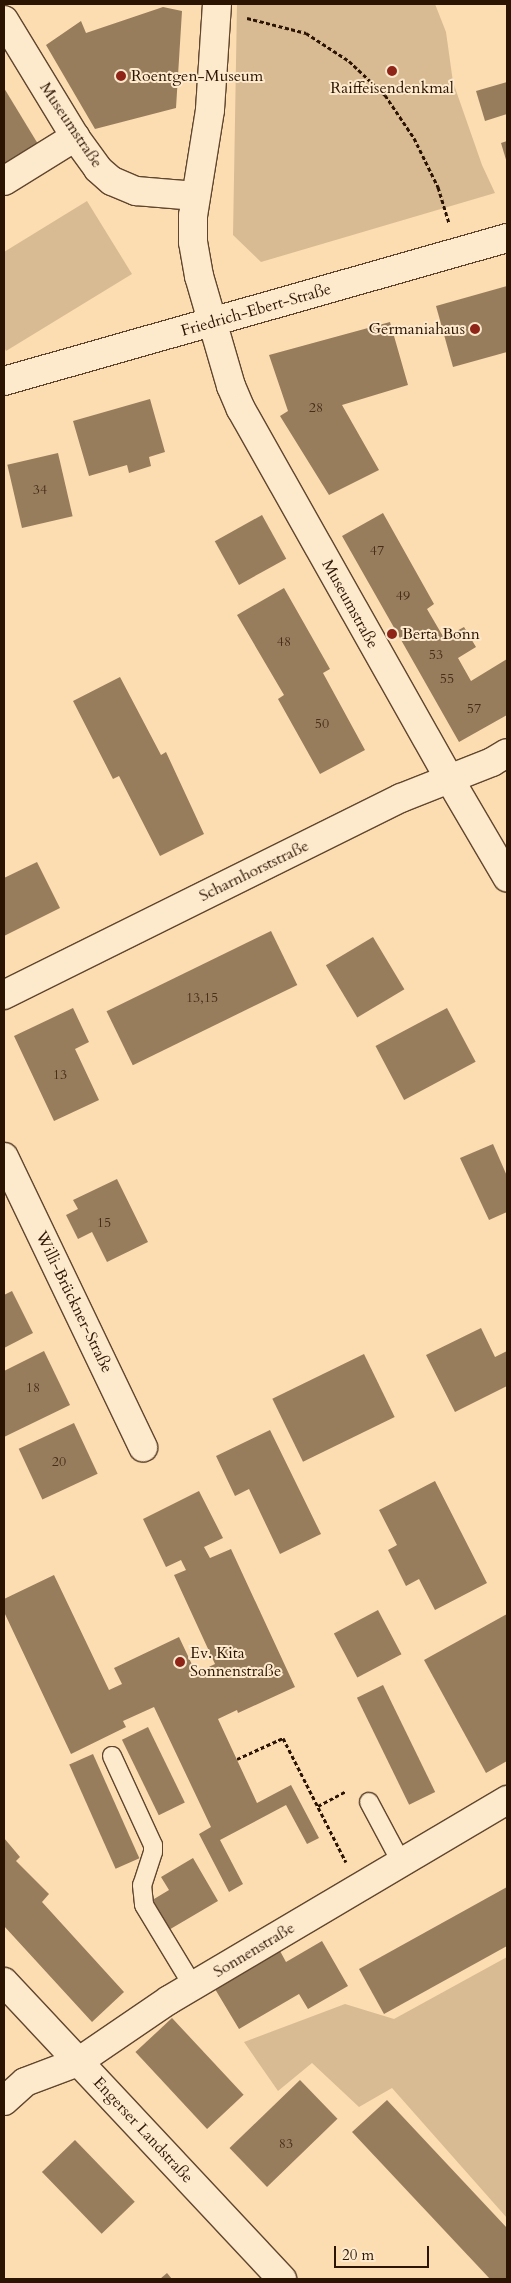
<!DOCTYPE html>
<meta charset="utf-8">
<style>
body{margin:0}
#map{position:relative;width:511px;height:2283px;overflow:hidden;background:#fcddb1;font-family:Cardo,serif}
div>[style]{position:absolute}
.green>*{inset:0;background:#d9bb93}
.building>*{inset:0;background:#987d5d;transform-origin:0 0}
.path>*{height:3px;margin-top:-1.5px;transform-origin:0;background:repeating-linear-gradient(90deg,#2c1402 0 4px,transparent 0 6.5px)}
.roads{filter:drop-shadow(1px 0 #60462e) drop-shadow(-1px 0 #60462e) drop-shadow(0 1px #60462e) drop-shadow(0 -1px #60462e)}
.service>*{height:18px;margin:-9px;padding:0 9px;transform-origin:9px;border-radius:9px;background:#fde9cc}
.minor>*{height:28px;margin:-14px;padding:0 14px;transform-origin:14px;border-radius:14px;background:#fde9cc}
.secondary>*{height:28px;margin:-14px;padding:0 14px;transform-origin:14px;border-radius:14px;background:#fde9cc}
.dots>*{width:14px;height:14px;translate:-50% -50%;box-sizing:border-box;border:2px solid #fde9cc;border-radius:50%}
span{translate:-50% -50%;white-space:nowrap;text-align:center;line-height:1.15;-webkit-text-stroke:4px #fde9cc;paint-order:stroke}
.number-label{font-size:14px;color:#472e19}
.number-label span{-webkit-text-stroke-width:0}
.poi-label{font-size:16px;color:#2c1402}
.left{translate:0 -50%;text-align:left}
.right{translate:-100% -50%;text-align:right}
.street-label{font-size:16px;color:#2c1402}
.frame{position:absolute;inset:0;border:5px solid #2c1402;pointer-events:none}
.scale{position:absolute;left:334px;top:2246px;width:95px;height:22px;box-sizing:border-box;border:2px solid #2c1402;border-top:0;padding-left:6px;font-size:15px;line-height:18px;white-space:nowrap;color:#2c1402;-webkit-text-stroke:4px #fde9cc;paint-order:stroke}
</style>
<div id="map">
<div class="green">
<i style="clip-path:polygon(237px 4px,435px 4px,446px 32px,453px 82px,482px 165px,495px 193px,261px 262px,233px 235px)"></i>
<i style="clip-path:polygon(87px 201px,132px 274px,6px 351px,4px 347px,4px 252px)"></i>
<i style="clip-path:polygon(507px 1957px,507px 2218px,392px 2088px,359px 2107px,312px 2063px,278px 2091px,244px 2042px,345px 2004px,394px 2019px)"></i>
</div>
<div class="building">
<i style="clip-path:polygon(163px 7px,182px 11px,176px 108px,95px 129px,46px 45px,81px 21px,86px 33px)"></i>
<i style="clip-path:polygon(507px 82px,507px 114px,485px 121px,476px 91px)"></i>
<i style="clip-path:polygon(4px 88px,38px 144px,4px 165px)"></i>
<i style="clip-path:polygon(507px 141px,507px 163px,501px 143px)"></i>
<i style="clip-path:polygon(507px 286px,507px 352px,453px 367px,436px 306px)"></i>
<i style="clip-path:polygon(390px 322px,408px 385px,342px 405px,379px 470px,329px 495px,280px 416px,288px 411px,269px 355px)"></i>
<i style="clip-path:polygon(150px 399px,165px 452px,149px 457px,151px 466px,129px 473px,127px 465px,89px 476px,73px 421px)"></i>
<i style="left:58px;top:453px;width:65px;height:52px;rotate:77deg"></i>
<i style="clip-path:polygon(383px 513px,434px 604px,427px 609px,444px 638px,464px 627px,476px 647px,458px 658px,471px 681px,507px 659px,507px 715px,459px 742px,342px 536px)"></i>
<i style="left:262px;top:515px;width:50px;height:54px;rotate:61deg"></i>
<i style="clip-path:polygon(284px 588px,330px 669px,323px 673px,365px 750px,320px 774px,278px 699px,284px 695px,237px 615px)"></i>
<i style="clip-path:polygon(120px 677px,161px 755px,166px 752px,204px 834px,160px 856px,119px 776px,113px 779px,73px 701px)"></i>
<i style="clip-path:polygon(37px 862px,60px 908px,4px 936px,4px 878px)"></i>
<i style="left:271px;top:931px;width:60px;height:183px;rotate:64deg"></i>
<i style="left:373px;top:937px;width:61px;height:55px;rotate:59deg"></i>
<i style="clip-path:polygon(73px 1008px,89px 1042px,75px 1049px,99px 1100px,54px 1121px,14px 1036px)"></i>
<i style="left:447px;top:1008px;width:61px;height:81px;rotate:62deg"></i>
<i style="clip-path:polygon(493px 1144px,507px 1176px,507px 1212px,489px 1220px,460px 1158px)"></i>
<i style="clip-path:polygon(117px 1179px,148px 1242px,107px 1262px,92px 1232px,78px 1239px,66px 1215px,78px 1209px,73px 1200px)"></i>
<i style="clip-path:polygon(12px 1291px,33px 1333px,4px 1348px,4px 1295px)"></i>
<i style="clip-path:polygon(481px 1328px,495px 1357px,507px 1351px,507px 1386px,455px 1412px,426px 1355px)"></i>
<i style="clip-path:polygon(44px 1351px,70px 1405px,4px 1437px,4px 1371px)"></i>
<i style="left:364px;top:1354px;width:70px;height:102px;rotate:64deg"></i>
<i style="left:74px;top:1423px;width:56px;height:61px;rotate:65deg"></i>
<i style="clip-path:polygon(270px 1430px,321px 1534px,280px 1554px,249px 1489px,235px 1496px,216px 1456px)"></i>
<i style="clip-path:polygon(435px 1481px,487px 1583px,435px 1610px,419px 1579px,406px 1586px,388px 1550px,397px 1545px,379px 1510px)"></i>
<i style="clip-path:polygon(199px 1491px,223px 1538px,204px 1547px,210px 1558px,231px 1549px,295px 1687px,238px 1713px,237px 1710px,218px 1719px,257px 1803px,291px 1785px,319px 1838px,307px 1844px,286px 1805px,220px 1840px,243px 1884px,229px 1892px,199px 1834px,211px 1827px,154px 1707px,123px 1721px,126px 1727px,71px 1754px,4px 1612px,4px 1599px,54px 1575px,109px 1690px,122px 1684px,114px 1668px,179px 1637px,196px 1673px,215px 1664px,174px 1575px,186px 1570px,181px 1560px,166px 1567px,143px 1519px)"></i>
<i style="left:378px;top:1610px;width:50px;height:50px;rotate:62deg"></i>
<i style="clip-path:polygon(507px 1614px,507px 1761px,486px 1773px,424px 1660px)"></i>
<i style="left:383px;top:1685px;width:119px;height:29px;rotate:64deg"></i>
<i style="left:148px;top:1727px;width:84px;height:29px;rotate:64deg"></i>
<i style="left:93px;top:1754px;width:114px;height:26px;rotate:66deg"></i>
<i style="clip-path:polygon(4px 1838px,20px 1857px,16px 1861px,49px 1894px,42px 1902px,124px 1992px,92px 2022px,4px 1926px)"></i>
<i style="clip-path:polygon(193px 1858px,218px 1901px,167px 1931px,149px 1902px,169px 1890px,161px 1877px)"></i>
<i style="clip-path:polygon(507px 1887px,507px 1946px,384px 2014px,359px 1969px)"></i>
<i style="clip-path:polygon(322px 1941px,348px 1986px,308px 2009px,299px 1994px,239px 2029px,215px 1989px,280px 1951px,286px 1962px)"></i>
<i style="left:172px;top:2018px;width:105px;height:50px;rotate:47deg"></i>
<i style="left:300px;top:2080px;width:54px;height:98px;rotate:46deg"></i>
<i style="clip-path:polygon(387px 2100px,507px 2228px,507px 2279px,490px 2279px,352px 2132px)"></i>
<i style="left:75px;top:2140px;width:86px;height:46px;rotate:46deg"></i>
<i style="clip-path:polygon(167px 2273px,172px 2279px,160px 2279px)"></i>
</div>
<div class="path">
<i style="left:247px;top:18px;width:61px;rotate:14.3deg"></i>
<i style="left:306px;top:33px;width:51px;rotate:33.1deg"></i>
<i style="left:349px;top:61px;width:50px;rotate:43.4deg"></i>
<i style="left:385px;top:95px;width:52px;rotate:56deg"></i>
<i style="left:414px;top:138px;width:55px;rotate:63.9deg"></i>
<i style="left:438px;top:187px;width:38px;rotate:73deg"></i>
<i style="left:237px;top:1759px;width:51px;rotate:-24.5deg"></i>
<i style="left:283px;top:1738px;width:139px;rotate:63.1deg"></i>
<i style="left:318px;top:1806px;width:32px;rotate:-28deg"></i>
</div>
<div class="roads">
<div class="service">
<i style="left:112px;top:1756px;width:98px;rotate:65.3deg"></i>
<i style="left:153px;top:1845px;width:7px;rotate:90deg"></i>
<i style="left:153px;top:1852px;width:35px;rotate:108deg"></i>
<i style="left:142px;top:1885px;width:20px;rotate:84deg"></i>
<i style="left:144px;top:1905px;width:95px;rotate:58.8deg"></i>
<i style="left:369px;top:1802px;width:68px;rotate:61.9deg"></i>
</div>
<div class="minor">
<i style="left:217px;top:4px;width:106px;rotate:93.8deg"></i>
<i style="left:210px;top:110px;width:107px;rotate:99.1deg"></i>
<i style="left:193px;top:216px;width:26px;rotate:90deg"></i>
<i style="left:193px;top:242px;width:35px;rotate:80deg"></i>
<i style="left:199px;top:276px;width:115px;rotate:73.8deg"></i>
<i style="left:231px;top:386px;width:25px;rotate:67deg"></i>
<i style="left:241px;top:409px;width:426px;rotate:60.6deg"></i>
<i style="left:450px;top:780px;width:113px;rotate:59.6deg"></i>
<i style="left:4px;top:20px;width:137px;rotate:58.7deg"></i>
<i style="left:75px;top:137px;width:39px;rotate:54deg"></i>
<i style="left:98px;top:169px;width:18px;rotate:41deg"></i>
<i style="left:112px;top:181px;width:26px;rotate:23deg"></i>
<i style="left:136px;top:191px;width:60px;rotate:4.8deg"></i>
<i style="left:4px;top:181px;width:84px;rotate:-31.8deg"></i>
<i style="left:4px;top:381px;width:523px;rotate:-15.87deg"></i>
<i style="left:4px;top:995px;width:443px;rotate:-26.4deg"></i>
<i style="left:401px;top:798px;width:98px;rotate:-21.6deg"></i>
<i style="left:492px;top:762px;width:17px;rotate:-31deg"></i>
<i style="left:4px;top:1157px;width:322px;rotate:64.4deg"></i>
<i style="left:4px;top:2101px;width:28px;rotate:-42deg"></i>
<i style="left:25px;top:2082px;width:57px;rotate:-20.7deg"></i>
<i style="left:78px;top:2062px;width:110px;rotate:-34.3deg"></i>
<i style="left:169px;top:2000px;width:393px;rotate:-30.6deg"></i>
</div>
<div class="secondary">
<i style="left:4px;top:1982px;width:407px;rotate:46.9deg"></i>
</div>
</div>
<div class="dots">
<i style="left:392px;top:71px;background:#8f2418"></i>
<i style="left:121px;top:76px;background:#8f2418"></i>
<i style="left:475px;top:329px;background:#8f2418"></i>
<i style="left:392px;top:634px;background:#8f2418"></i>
<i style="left:180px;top:1662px;background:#8f2418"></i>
</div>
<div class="number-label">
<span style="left:316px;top:408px">28</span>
<span style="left:40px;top:490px">34</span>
<span style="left:377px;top:551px">47</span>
<span style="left:403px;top:596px">49</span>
<span style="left:284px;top:642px">48</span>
<span style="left:436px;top:655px">53</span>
<span style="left:447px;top:679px">55</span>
<span style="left:474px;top:709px">57</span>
<span style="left:322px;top:724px">50</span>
<span style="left:202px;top:998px">13,15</span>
<span style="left:60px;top:1075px">13</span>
<span style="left:104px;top:1223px">15</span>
<span style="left:33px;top:1388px">18</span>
<span style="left:59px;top:1462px">20</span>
<span style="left:286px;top:2144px">83</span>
</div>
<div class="poi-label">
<span class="left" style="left:131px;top:76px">Roentgen-Museum</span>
<span style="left:392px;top:88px">Raiffeisendenkmal</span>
<span class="right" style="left:465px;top:329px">Germaniahaus</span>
<span class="left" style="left:402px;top:634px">Berta Bonn</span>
<span class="left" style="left:190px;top:1662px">Ev. Kita<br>Sonnenstraße</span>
</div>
<div class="street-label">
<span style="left:71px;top:125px;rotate:56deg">Museumstraße</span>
<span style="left:256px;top:310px;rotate:-16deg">Friedrich-Ebert-Straße</span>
<span style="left:350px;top:604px;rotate:61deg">Museumstraße</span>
<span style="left:254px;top:871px;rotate:-26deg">Scharnhorststraße</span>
<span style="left:74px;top:1302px;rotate:64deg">Willi-Brückner-Straße</span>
<span style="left:254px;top:1950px;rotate:-31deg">Sonnenstraße</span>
<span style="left:143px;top:2130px;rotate:47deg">Engerser Landstraße</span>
</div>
<div class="frame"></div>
<div class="scale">20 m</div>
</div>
